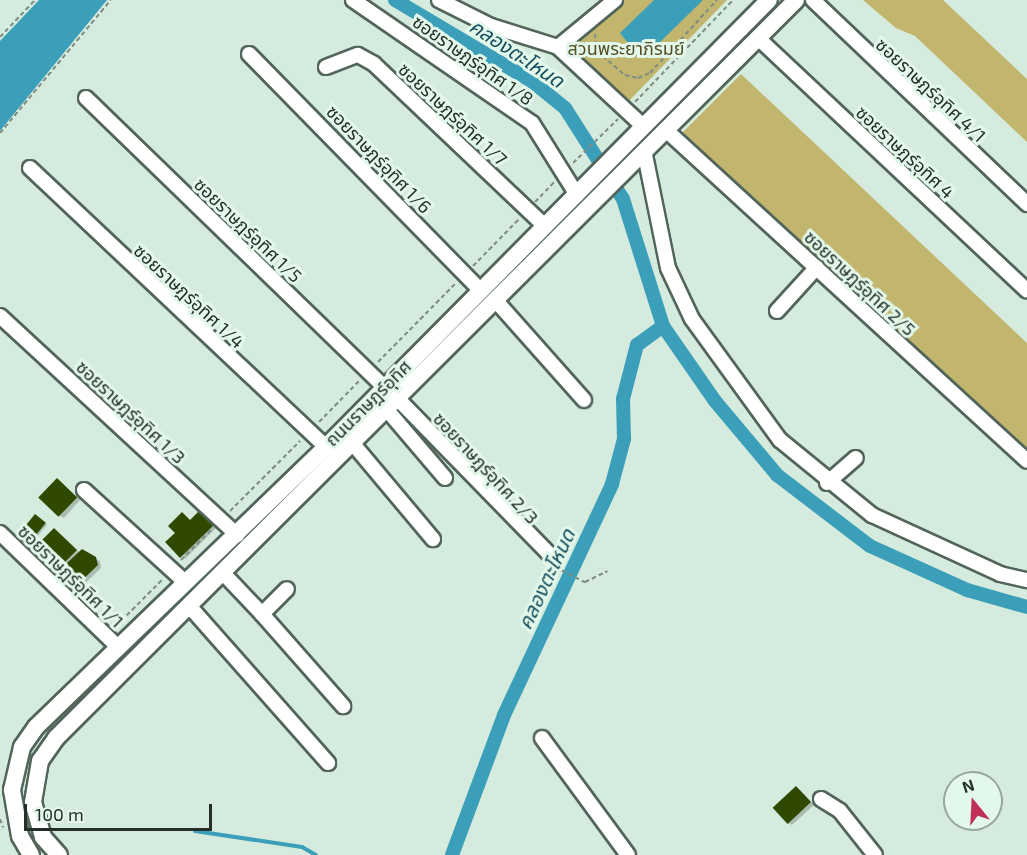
<!DOCTYPE html>
<meta charset="utf-8">
<style>
body{margin:0}
#map{position:relative;width:1027px;height:855px;overflow:hidden;background:#d5ebdd;font-family:"Exo 2","Noto Sans Thai",sans-serif}
div>[style]{position:absolute}
.green>*{inset:0;background:#c2b56e}
.water>*{inset:0;background:#3b9fba}
.shadow>*{inset:0;background:#0003;transform-origin:0 0}
.stream>*{height:4px;margin:-2px;padding:0 2px;transform-origin:2px;border-radius:2px;background:#3b9fba}
.canal>*{height:14px;margin:-7px;padding:0 7px;transform-origin:7px;border-radius:7px;background:#3b9fba}
.building>*{inset:0;background:#2f4a00;transform-origin:0 0}
.path>*{height:2px;margin-top:-1px;transform-origin:0;background:repeating-linear-gradient(90deg,#7e8d84 0 4.5px,transparent 0 7.5px)}
.roads{filter:drop-shadow(2px 0 #52655a) drop-shadow(-2px 0 #52655a) drop-shadow(0 2px #52655a) drop-shadow(0 -2px #52655a)}
.minor>*{height:14px;margin:-7px;padding:0 7px;transform-origin:7px;border-radius:7px;background:#fff}
.major>*{height:16px;margin:-8px;padding:0 8px;transform-origin:8px;border-radius:8px;background:#fff}
span{translate:-50% -50%;white-space:nowrap;text-align:center;line-height:1.15;-webkit-text-stroke:6px #e2f8ea;paint-order:stroke}
.park-label{font-size:18px;color:#564f24}
.street-label{font-size:18px;color:#262e29}
.water-label{font-size:20px;color:#164e5d;font-style:italic}
.north{position:absolute;left:943px;top:771px;width:60px;height:60px;box-sizing:border-box;background:#e2f8ea;border:2px solid #97a79d;border-radius:50%;rotate:342deg;font-size:16px;font-weight:700;line-height:24px;text-align:center;color:#262e29}
.north::after{content:'';display:block;margin:auto;width:21px;height:27px;background:#c0315a;clip-path:polygon(50% 0,100% 100%,50% 72%,0 100%)}
.scale{position:absolute;left:24px;top:804px;width:188px;height:27px;box-sizing:border-box;border:3px solid #262e29;border-top:0;padding-left:8px;font-size:18px;line-height:21px;white-space:nowrap;color:#262e29;-webkit-text-stroke:4px #e2f8ea;paint-order:stroke}
</style>
<div id="map">
<div class="green">
<i style="clip-path:polygon(620px 0,727px 0,625px 105px,568px 43px)"></i>
<i style="clip-path:polygon(863px 0,943px 0,1027px 79px,1027px 142px,915px 36px,896px 28px)"></i>
<i style="clip-path:polygon(741px 74px,1027px 343px,1027px 462px,679px 136px)"></i>
</div>
<div class="water">
<i style="clip-path:polygon(39px 0,107px 0,0 131px,0 41px)"></i>
<i style="clip-path:polygon(654px 0,703px 0,654px 48px,637px 54px,620px 33px)"></i>
</div>
<div class="shadow">
<i style="clip-path:polygon(61px 482px,80px 500px,64px 518px,60px 516px)"></i>
<i style="clip-path:polygon(202px 510px,219px 525px,185px 559px,177px 533px,182px 513px,191px 521px)"></i>
<i style="left:36px;top:516px;width:14px;height:27px;rotate:39deg"></i>
<i style="clip-path:polygon(58px 532px,80px 553px,100px 561px,101px 568px,79px 589px,66px 578px,75px 570px,53px 552px,45px 555px)"></i>
<i style="clip-path:polygon(800px 790px,814px 805px,792px 825px,789px 823px)"></i>
</div>
<div class="stream">
<i style="left:195px;top:831px;width:108px;rotate:8.5deg"></i>
<i style="left:302px;top:847px;width:16px;rotate:30deg"></i>
</div>
<div class="canal">
<i style="left:395px;top:0;width:161px;rotate:30.7deg"></i>
<i style="left:533px;top:82px;width:41px;rotate:39.1deg"></i>
<i style="left:565px;top:108px;width:108px;rotate:57.5deg"></i>
<i style="left:623px;top:199px;width:133px;rotate:72.5deg"></i>
<i style="left:663px;top:326px;width:91px;rotate:55.3deg"></i>
<i style="left:715px;top:401px;width:97px;rotate:50deg"></i>
<i style="left:777px;top:475px;width:117px;rotate:37.4deg"></i>
<i style="left:870px;top:546px;width:107px;rotate:24.4deg"></i>
<i style="left:967px;top:590px;width:62px;rotate:15.8deg"></i>
<i style="left:452px;top:855px;width:149px;rotate:-69.6deg"></i>
<i style="left:504px;top:715px;width:255px;rotate:-64.9deg"></i>
<i style="left:612px;top:484px;width:47px;rotate:-75.1deg"></i>
<i style="left:624px;top:439px;width:40px;rotate:-91.4deg"></i>
<i style="left:623px;top:399px;width:56px;rotate:-75.5deg"></i>
<i style="left:637px;top:345px;width:32px;rotate:-36deg"></i>
</div>
<div class="building">
<i style="left:57px;top:478px;width:28px;height:27px;rotate:44deg"></i>
<i style="clip-path:polygon(202px 508px,217px 522px,180px 558px,165px 542px,175px 533px,168px 526px,182px 512px,190px 520px)"></i>
<i style="left:35px;top:514px;width:14px;height:29px;rotate:39deg"></i>
<i style="clip-path:polygon(54px 528px,77px 550px,63px 564px,49px 550px,44px 556px,35px 547px)"></i>
<i style="clip-path:polygon(82px 549px,96px 557px,98px 565px,74px 588px,64px 578px,72px 570px,66px 564px)"></i>
<i style="left:796px;top:786px;width:22px;height:32px;rotate:47deg"></i>
</div>
<div class="path">
<i style="left:595px;top:34px;width:17px;rotate:83deg"></i>
<i style="left:597px;top:51px;width:37px;rotate:41deg"></i>
<i style="left:625px;top:75px;width:13px;rotate:13deg"></i>
<i style="left:638px;top:78px;width:13px;rotate:-23deg"></i>
<i style="left:650px;top:73px;width:99px;rotate:-47.5deg"></i>
<i style="left:0;top:37px;width:51px;rotate:-46.6deg"></i>
<i style="left:635px;top:102px;width:141px;rotate:-46.1deg"></i>
<i style="left:0;top:133px;width:173px;rotate:-50.2deg"></i>
<i style="left:573px;top:163px;width:63px;rotate:-44.4deg"></i>
<i style="left:535px;top:202px;width:28px;rotate:-46deg"></i>
<i style="left:473px;top:266px;width:66px;rotate:-45.6deg"></i>
<i style="left:378px;top:362px;width:111px;rotate:-45.4deg"></i>
<i style="left:319px;top:422px;width:57px;rotate:-45.7deg"></i>
<i style="left:230px;top:511px;width:99px;rotate:-45deg"></i>
<i style="left:181px;top:560px;width:42px;rotate:-45deg"></i>
<i style="left:555px;top:567px;width:34px;rotate:27deg"></i>
<i style="left:585px;top:582px;width:25px;rotate:-26deg"></i>
<i style="left:116px;top:626px;width:66px;rotate:-45deg"></i>
<i style="left:0;top:819px;width:9px;rotate:69deg"></i>
</div>
<div class="roads">
<div class="minor">
<i style="left:353px;top:0;width:217px;rotate:34.5deg"></i>
<i style="left:532px;top:123px;width:85px;rotate:58deg"></i>
<i style="left:439px;top:0;width:58px;rotate:26.6deg"></i>
<i style="left:491px;top:26px;width:70px;rotate:17.4deg"></i>
<i style="left:558px;top:47px;width:117px;rotate:42.9deg"></i>
<i style="left:813px;top:0;width:296px;rotate:43.6deg"></i>
<i style="left:758px;top:38px;width:369px;rotate:43.2deg"></i>
<i style="left:558px;top:47px;width:74px;rotate:-39.5deg"></i>
<i style="left:249px;top:54px;width:332px;rotate:45.6deg"></i>
<i style="left:326px;top:67px;width:34px;rotate:-21deg"></i>
<i style="left:358px;top:55px;width:18px;rotate:29deg"></i>
<i style="left:374px;top:64px;width:236px;rotate:43.5deg"></i>
<i style="left:86px;top:98px;width:417px;rotate:44.1deg"></i>
<i style="left:667px;top:131px;width:488px;rotate:42.5deg"></i>
<i style="left:645px;top:155px;width:115px;rotate:78.5deg"></i>
<i style="left:668px;top:268px;width:56px;rotate:64.8deg"></i>
<i style="left:692px;top:319px;width:150px;rotate:54deg"></i>
<i style="left:780px;top:440px;width:119px;rotate:39.2deg"></i>
<i style="left:872px;top:515px;width:141px;rotate:24.7deg"></i>
<i style="left:1000px;top:574px;width:28px;rotate:13deg"></i>
<i style="left:30px;top:168px;width:407px;rotate:43.3deg"></i>
<i style="left:497px;top:302px;width:131px;rotate:48.4deg"></i>
<i style="left:777px;top:311px;width:59px;rotate:-47.7deg"></i>
<i style="left:0;top:316px;width:323px;rotate:42.7deg"></i>
<i style="left:399px;top:400px;width:218px;rotate:45.7deg"></i>
<i style="left:388px;top:411px;width:88px;rotate:49.6deg"></i>
<i style="left:354px;top:445px;width:123px;rotate:50deg"></i>
<i style="left:827px;top:483px;width:38px;rotate:-41deg"></i>
<i style="left:84px;top:490px;width:137px;rotate:42.3deg"></i>
<i style="left:0;top:533px;width:163px;rotate:44deg"></i>
<i style="left:224px;top:574px;width:55px;rotate:46.5deg"></i>
<i style="left:262px;top:614px;width:35px;rotate:-45deg"></i>
<i style="left:191px;top:608px;width:207px;rotate:48.5deg"></i>
<i style="left:262px;top:614px;width:123px;rotate:48.6deg"></i>
<i style="left:542px;top:738px;width:145px;rotate:53.7deg"></i>
<i style="left:821px;top:799px;width:22px;rotate:32deg"></i>
<i style="left:840px;top:811px;width:56px;rotate:51.5deg"></i>
</div>
<div class="major">
<i style="left:31px;top:855px;width:22px;rotate:-120deg"></i>
<i style="left:20px;top:836px;width:47px;rotate:-99.9deg"></i>
<i style="left:12px;top:790px;width:44px;rotate:-76.9deg"></i>
<i style="left:22px;top:747px;width:24px;rotate:-55deg"></i>
<i style="left:36px;top:727px;width:403px;rotate:-44deg"></i>
<i style="left:326px;top:447px;width:629px;rotate:-45.26deg"></i>
<i style="left:59px;top:855px;width:24px;rotate:-132deg"></i>
<i style="left:43px;top:837px;width:36px;rotate:-106deg"></i>
<i style="left:33px;top:802px;width:42px;rotate:-80.3deg"></i>
<i style="left:40px;top:761px;width:28px;rotate:-55deg"></i>
<i style="left:56px;top:738px;width:1045px;rotate:-44.92deg"></i>
</div>
</div>
<div class="park-label">
<span style="left:626px;top:48px">สวนพระยาภิรมย์</span>
</div>
<div class="street-label">
<span style="left:473px;top:60px;rotate:35deg">ซอยราษฎร์อุทิศ 1/8</span>
<span style="left:931px;top:90px;rotate:43deg">ซอยราษฎร์อุทิศ 4/1</span>
<span style="left:453px;top:114px;rotate:43deg">ซอยราษฎร์อุทิศ 1/7</span>
<span style="left:905px;top:152px;rotate:43deg">ซอยราษฎร์อุทิศ 4</span>
<span style="left:379px;top:159px;rotate:46deg">ซอยราษฎร์อุทิศ 1/6</span>
<span style="left:248px;top:230px;rotate:44deg">ซอยราษฎร์อุทิศ 1/5</span>
<span style="left:860px;top:283px;rotate:43deg">ซอยราษฎร์อุทิศ 2/5</span>
<span style="left:189px;top:296px;rotate:43deg">ซอยราษฎร์อุทิศ 1/4</span>
<span style="left:368px;top:403px;rotate:-45deg">ถนนราษฎร์อุทิศ</span>
<span style="left:131px;top:412px;rotate:43deg">ซอยราษฎร์อุทิศ 1/3</span>
<span style="left:486px;top:468px;rotate:47deg">ซอยราษฎร์อุทิศ 2/3</span>
<span style="left:71px;top:576px;rotate:44deg">ซอยราษฎร์อุทิศ 1/1</span>
</div>
<div class="water-label">
<span style="left:517px;top:53px;rotate:33deg">คลองตะโหนด</span>
<span style="left:546px;top:579px;rotate:-65deg">คลองตะโหนด</span>
</div>
<div class="north">N</div>
<div class="scale">100 m</div>
</div>
